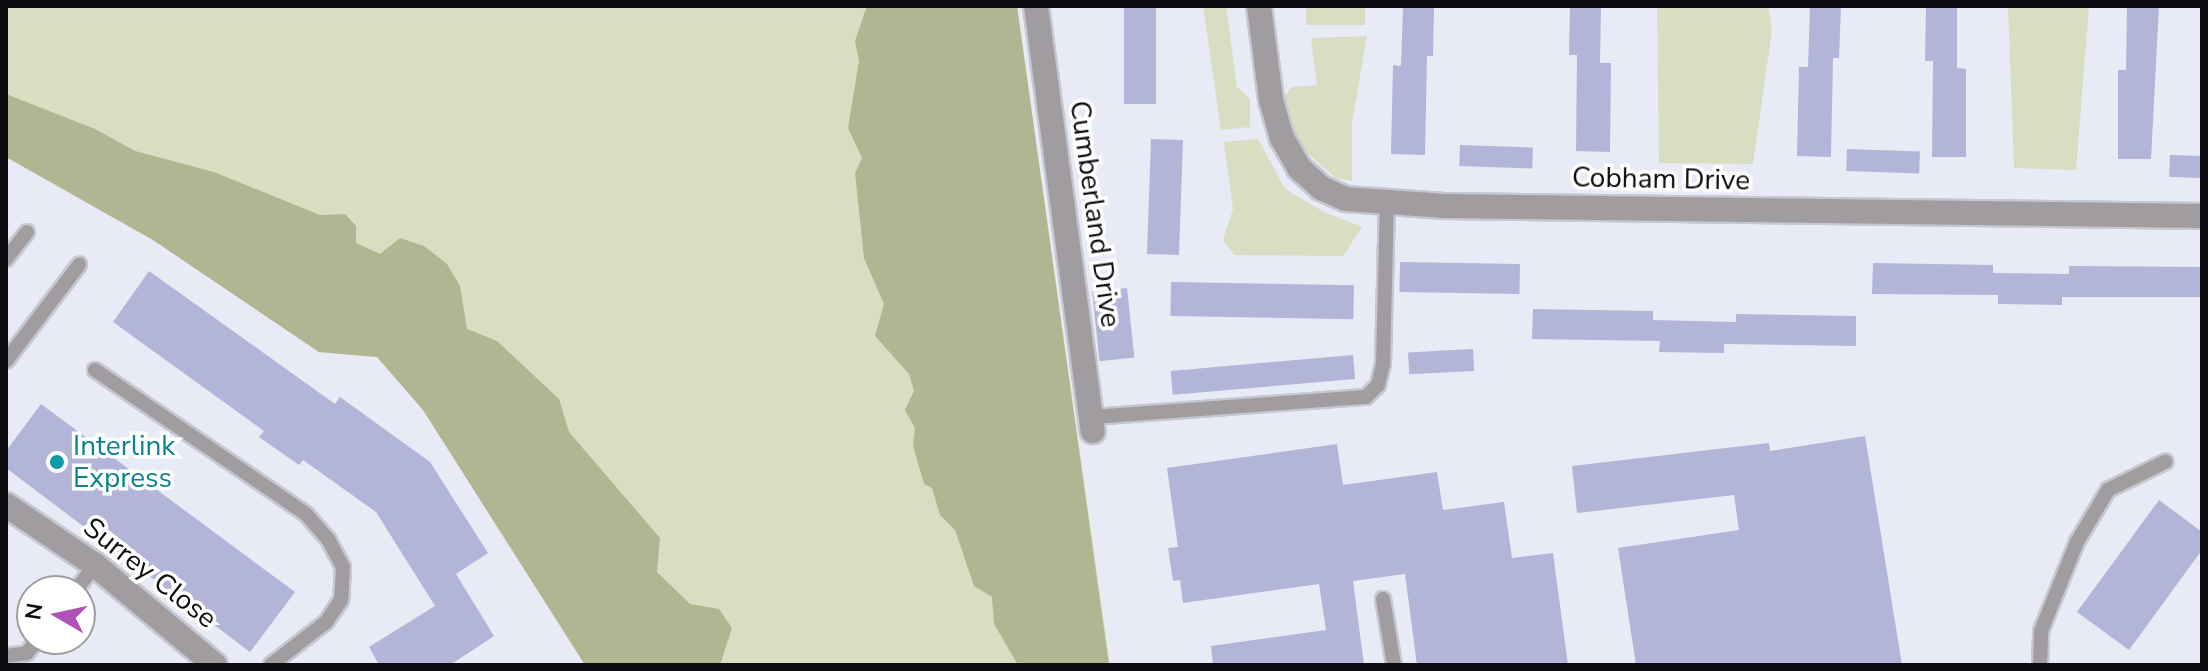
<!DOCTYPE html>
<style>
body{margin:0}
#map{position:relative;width:2208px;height:671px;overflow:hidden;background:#e8eaf5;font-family:"Nunito Sans",sans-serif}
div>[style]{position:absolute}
.green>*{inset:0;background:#d9ddc1;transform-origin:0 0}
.forest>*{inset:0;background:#b1b592}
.building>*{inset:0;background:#b2b5d7;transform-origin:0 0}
.roads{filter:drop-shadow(2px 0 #c5c7d1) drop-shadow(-2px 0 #c5c7d1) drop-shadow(0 2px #c5c7d1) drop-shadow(0 -2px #c5c7d1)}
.service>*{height:14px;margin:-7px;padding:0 7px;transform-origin:7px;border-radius:7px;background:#a09ca0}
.minor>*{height:24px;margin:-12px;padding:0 12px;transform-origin:12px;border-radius:12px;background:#a09ca0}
.dots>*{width:22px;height:22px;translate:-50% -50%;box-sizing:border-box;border:4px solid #fff;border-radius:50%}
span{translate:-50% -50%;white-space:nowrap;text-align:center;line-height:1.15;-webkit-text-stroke:7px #fff;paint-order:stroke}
.street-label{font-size:28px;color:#0d0d11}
.culture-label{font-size:28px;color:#0d838f}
.left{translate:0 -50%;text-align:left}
.frame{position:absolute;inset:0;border:8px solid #0d0d11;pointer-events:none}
.north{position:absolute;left:16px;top:575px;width:80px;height:80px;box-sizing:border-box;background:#fff;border:2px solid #9e9ea0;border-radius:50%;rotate:279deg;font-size:22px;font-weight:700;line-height:32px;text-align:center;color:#0d0d11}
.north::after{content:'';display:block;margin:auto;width:28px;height:36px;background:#b150b8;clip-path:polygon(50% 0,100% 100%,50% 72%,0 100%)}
</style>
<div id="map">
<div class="green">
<i style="clip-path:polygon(6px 6px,1017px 6px,1110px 665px,585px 665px,423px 410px,377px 357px,319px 352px,153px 240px,6px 157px)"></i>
<i style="clip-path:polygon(1203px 6px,1226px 6px,1237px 87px,1250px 99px,1250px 127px,1221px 130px)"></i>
<i style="left:1306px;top:6px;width:59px;height:19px"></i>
<i style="clip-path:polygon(1657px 6px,1768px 6px,1772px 30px,1753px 164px,1659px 163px)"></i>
<i style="clip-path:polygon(2008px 6px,2089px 6px,2076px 170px,2014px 168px)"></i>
<i style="clip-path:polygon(1367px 36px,1352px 122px,1352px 181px,1336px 178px,1299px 146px,1285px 96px,1292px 87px,1317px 85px,1311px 38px)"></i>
<i style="clip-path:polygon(1258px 139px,1285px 189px,1324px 212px,1362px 227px,1343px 256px,1234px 255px,1223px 240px,1233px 209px,1224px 142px)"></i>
</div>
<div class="forest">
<i style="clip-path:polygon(867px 6px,1017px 6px,1109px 665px,1018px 665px,994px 624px,992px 597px,974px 586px,955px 530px,940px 515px,932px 488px,924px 484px,913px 446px,915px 428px,905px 410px,914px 391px,909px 374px,875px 336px,884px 304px,864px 258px,855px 173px,862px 158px,848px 128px,859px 61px,855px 41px)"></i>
<i style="clip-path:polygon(6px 94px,95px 129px,135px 151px,214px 172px,320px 215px,345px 214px,356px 226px,356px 243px,380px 254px,400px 238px,424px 246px,447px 264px,460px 286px,467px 329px,497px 341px,559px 399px,569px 432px,660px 538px,657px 572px,690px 604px,719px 609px,732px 628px,720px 665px,585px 665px,423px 410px,377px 357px,319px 352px,153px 240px,6px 157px)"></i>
</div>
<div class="building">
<i style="left:1124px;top:6px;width:32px;height:98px"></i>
<i style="clip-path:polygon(1403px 6px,1434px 6px,1433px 56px,1427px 56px,1425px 155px,1391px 154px,1393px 65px,1401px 66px)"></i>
<i style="clip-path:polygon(1570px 6px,1601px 6px,1600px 63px,1611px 63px,1610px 152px,1576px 151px,1577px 55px,1569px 55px)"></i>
<i style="clip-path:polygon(1810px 6px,1841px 6px,1839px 58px,1833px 58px,1831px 157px,1797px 156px,1799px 67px,1808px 67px)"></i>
<i style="clip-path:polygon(1926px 6px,1957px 6px,1957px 68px,1966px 69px,1966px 157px,1932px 157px,1933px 61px,1925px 61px)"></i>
<i style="clip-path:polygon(2127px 6px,2159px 6px,2151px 159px,2118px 159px,2118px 70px,2126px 70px)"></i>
<i style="left:1151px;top:139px;width:32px;height:115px;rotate:2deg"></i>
<i style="left:1460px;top:145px;width:73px;height:21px;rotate:2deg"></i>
<i style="left:1847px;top:149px;width:73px;height:22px;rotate:2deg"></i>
<i style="left:2170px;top:155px;width:32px;height:22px;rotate:2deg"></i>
<i style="left:1400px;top:262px;width:120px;height:30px;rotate:1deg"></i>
<i style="clip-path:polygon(1873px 263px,1993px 265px,1993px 273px,2069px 274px,2069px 266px,2202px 267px,2202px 297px,2062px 297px,2062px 305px,1998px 304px,1998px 295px,1872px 294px)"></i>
<i style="clip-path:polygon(149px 271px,335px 404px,340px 397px,430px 462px,488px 553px,456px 574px,494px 636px,450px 665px,379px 665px,369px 647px,435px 606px,376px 512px,303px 460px,299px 465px,259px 437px,264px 431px,113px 322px)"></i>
<i style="left:1171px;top:282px;width:183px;height:34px;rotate:1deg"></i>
<i style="left:1127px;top:288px;width:70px;height:35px;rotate:84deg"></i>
<i style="clip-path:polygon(1533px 309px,1653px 311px,1653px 320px,1736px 322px,1736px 314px,1856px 316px,1856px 346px,1724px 344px,1724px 353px,1659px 352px,1660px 341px,1532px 339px)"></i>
<i style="left:1473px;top:349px;width:22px;height:65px;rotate:87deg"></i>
<i style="left:1353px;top:355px;width:24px;height:183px;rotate:85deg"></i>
<i style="clip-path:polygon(41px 404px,295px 592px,250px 652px,6px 468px,6px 451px)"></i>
<i style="clip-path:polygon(1865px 436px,1902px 665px,1636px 665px,1618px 548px,1739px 530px,1734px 495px,1577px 513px,1572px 466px,1769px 443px,1770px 451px)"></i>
<i style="clip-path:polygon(1337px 444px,1343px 485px,1437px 472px,1443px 510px,1504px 502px,1512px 558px,1553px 553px,1568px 665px,1417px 665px,1405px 574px,1353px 581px,1364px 665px,1213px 665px,1211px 646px,1326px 630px,1319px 584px,1183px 603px,1180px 580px,1173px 581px,1168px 548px,1178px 547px,1167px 468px)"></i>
<i style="clip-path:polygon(2159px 500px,2202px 532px,2202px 550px,2129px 650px,2077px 612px)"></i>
</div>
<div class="roads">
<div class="service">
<i style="left:6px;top:259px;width:34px;rotate:-52deg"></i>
<i style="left:6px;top:361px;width:121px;rotate:-52.8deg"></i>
<i style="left:95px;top:370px;width:255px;rotate:34.3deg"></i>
<i style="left:306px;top:514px;width:33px;rotate:49deg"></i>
<i style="left:328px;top:539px;width:32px;rotate:62deg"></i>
<i style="left:343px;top:567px;width:33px;rotate:93deg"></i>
<i style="left:341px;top:600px;width:27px;rotate:124deg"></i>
<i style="left:326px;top:622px;width:70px;rotate:142deg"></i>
<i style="left:1092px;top:417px;width:275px;rotate:-4.2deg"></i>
<i style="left:1366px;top:397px;width:17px;rotate:-45deg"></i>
<i style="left:1378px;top:385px;width:22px;rotate:-77deg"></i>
<i style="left:1383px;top:364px;width:161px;rotate:-88.6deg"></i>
<i style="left:75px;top:591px;width:33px;rotate:-52deg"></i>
<i style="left:1383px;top:599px;width:67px;rotate:80.5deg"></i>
<i style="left:6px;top:656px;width:21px;rotate:-8deg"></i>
<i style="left:27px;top:653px;width:18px;rotate:-52deg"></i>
<i style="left:2040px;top:665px;width:34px;rotate:-88deg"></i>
<i style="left:2041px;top:631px;width:96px;rotate:-68deg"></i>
<i style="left:2077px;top:542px;width:61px;rotate:-59.2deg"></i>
<i style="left:2108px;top:490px;width:64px;rotate:-26.2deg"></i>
</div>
<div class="minor">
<i style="left:1036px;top:6px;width:429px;rotate:82.4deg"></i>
<i style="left:1259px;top:6px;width:95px;rotate:82.7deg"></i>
<i style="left:1271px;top:100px;width:40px;rotate:74deg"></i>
<i style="left:1282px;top:138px;width:34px;rotate:60deg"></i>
<i style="left:1299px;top:168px;width:30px;rotate:42deg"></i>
<i style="left:1321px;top:188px;width:27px;rotate:24deg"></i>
<i style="left:1346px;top:199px;width:99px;rotate:4deg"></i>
<i style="left:1445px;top:206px;width:757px;rotate:0.76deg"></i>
<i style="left:6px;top:505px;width:107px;rotate:34deg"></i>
<i style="left:95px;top:565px;width:156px;rotate:39.8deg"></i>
</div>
</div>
<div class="dots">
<i style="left:57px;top:462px;background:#0f9aa8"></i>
</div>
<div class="street-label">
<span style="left:1661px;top:179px;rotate:1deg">Cobham Drive</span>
<span style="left:1095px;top:214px;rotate:82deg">Cumberland Drive</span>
<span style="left:150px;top:573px;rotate:38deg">Surrey Close</span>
</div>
<div class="culture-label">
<span class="left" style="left:73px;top:462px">Interlink<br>Express</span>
</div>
<div class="frame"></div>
<div class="north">N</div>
</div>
